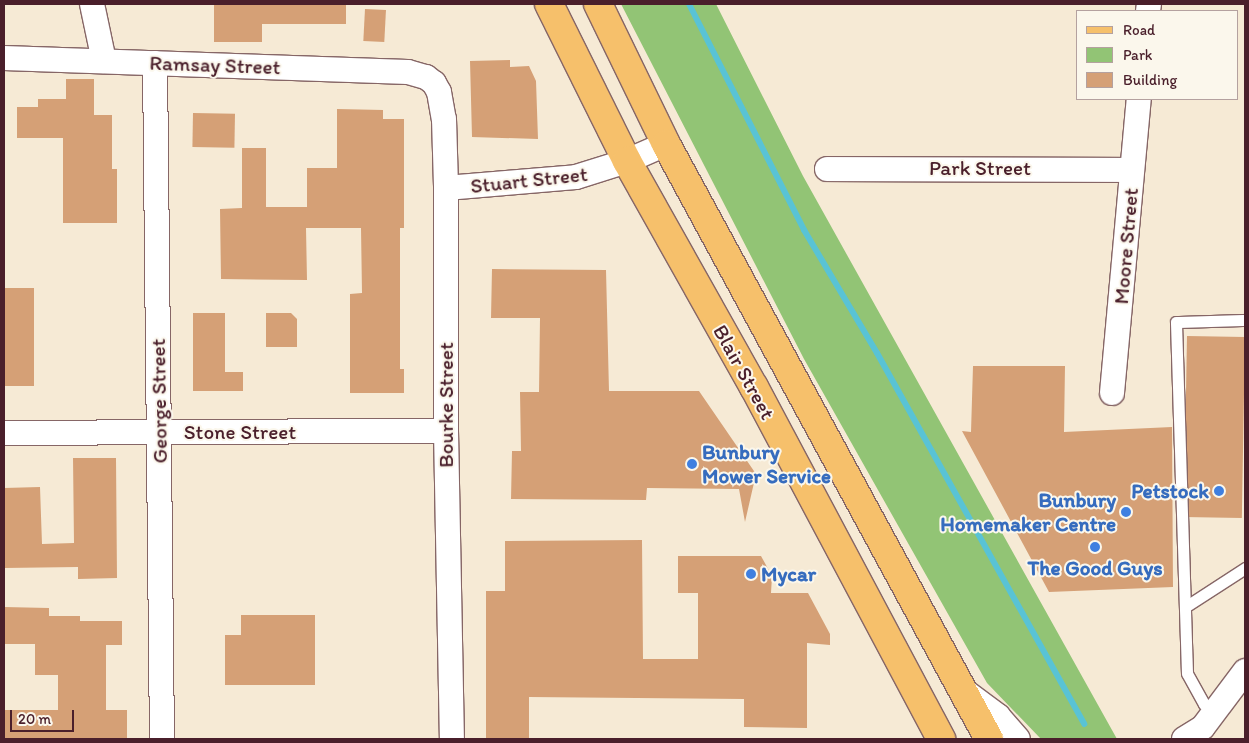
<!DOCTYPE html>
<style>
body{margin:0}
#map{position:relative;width:1249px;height:743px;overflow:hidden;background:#f6ead5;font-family:Itim,sans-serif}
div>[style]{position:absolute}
.green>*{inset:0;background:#92c475}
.stream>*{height:6px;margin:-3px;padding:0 3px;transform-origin:3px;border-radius:3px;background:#59c3d5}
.building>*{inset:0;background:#d5a076;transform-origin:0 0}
.roads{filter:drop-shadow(1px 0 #866666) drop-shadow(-1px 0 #866666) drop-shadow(0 1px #866666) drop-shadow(0 -1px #866666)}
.lane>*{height:11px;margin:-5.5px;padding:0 5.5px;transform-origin:5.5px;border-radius:5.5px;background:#fff}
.street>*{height:24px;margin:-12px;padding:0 12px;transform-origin:12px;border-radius:12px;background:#fff}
.primary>*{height:28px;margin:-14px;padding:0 14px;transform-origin:14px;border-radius:14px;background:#f6c06b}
.dots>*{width:14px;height:14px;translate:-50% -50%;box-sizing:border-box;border:2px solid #fbf7ec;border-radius:50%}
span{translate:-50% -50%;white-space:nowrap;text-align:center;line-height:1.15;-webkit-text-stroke:4px #fbf7ec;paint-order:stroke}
.street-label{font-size:21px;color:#4a1f2b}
.shop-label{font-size:21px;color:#366cbe;font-weight:700}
.left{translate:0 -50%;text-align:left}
.right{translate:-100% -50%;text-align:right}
.frame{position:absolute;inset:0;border:5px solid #4a1f2b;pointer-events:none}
.legend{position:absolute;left:1076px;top:10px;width:162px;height:90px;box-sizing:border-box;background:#fbf7ec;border:1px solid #b4a19f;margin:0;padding:6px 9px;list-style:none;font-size:15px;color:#4a1f2b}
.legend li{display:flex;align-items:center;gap:10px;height:25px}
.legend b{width:25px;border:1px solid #b4a19f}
.scale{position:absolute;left:10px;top:710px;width:64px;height:22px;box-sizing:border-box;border:2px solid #4a1f2b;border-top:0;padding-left:6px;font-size:15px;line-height:18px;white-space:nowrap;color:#4a1f2b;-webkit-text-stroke:4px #fbf7ec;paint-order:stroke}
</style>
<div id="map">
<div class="green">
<i style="clip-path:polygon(621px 4px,716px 4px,803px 176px,1117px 739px,1041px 739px,987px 683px,804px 359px)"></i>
</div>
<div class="stream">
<i style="left:689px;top:4px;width:254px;rotate:63deg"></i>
<i style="left:804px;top:230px;width:143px;rotate:59.3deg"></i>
<i style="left:877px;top:353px;width:425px;rotate:60.8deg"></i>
</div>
<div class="building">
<i style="clip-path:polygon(214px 4px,346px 4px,346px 24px,262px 24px,262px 42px,214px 42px)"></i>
<i style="left:365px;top:9px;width:21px;height:32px;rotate:3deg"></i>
<i style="clip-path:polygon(510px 60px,510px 67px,529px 66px,536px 81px,538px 139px,472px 137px,470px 61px)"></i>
<i style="clip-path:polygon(66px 79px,94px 79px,94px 115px,112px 115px,112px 169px,117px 169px,117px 223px,63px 223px,63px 138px,17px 138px,17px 107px,38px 107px,38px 99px,66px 99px)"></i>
<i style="clip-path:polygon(337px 109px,383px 110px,383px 119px,404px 119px,404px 228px,400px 228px,400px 369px,404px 369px,404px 393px,350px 393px,350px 294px,362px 293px,361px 228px,306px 228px,307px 280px,221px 279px,220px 209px,242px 208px,242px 148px,266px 148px,266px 207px,307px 207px,307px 168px,337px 168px)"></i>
<i style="left:193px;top:113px;width:42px;height:34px;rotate:1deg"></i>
<i style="clip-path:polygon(492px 269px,606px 270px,609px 391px,699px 391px,756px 474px,745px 522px,739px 489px,647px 488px,646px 500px,511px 499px,512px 451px,521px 451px,520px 392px,539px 392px,540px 318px,491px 318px)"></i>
<i style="left:4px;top:288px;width:30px;height:98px"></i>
<i style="clip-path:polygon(193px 313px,225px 313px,225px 372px,243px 372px,243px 391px,193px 391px)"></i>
<i style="clip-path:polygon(266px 313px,291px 313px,297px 319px,297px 347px,266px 347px)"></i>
<i style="left:1187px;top:336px;width:58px;height:181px;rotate:1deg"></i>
<i style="clip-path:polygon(973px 366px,1065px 366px,1064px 432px,1172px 427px,1173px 587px,1049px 592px,962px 431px,971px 432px)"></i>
<i style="clip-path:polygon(73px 458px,116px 458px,117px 578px,78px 579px,78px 567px,4px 568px,4px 488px,40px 487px,42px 544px,74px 543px)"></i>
<i style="clip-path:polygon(642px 540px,643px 659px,698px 659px,698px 593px,678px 593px,678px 556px,761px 556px,772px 576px,771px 593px,808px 593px,830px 634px,830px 645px,807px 643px,807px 728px,744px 727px,744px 699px,529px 697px,529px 739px,486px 739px,486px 591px,505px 591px,505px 541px)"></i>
<i style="clip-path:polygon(4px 607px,49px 608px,49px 616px,80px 616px,80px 621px,122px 621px,122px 645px,106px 645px,106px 710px,127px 710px,127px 739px,4px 739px,4px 710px,58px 710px,58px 675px,35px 675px,35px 644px,4px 644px)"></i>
<i style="clip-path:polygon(241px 615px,315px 615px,315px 685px,225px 685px,225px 635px,241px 635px)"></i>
</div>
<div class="roads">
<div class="lane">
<i style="left:1185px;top:607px;width:72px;rotate:-33deg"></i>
<i style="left:1215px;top:713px;width:14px;rotate:-141deg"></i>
<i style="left:1204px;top:704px;width:35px;rotate:-119deg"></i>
<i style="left:1187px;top:673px;width:351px;rotate:-91.8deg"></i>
<i style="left:1176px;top:322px;width:69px;rotate:-1.7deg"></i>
</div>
<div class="street">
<i style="left:92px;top:4px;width:58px;rotate:78.1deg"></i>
<i style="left:1148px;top:11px;width:7px;rotate:-82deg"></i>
<i style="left:4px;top:58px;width:404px;rotate:2deg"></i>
<i style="left:408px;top:72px;width:19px;rotate:16deg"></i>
<i style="left:426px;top:77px;width:10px;rotate:37deg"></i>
<i style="left:434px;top:83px;width:10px;rotate:61deg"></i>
<i style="left:439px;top:92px;width:27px;rotate:80deg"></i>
<i style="left:444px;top:119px;width:69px;rotate:88.3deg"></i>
<i style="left:446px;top:188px;width:243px;rotate:90deg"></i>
<i style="left:446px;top:431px;width:308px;rotate:88.9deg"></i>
<i style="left:155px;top:63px;width:676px;rotate:89.41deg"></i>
<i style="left:827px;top:169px;width:305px;rotate:0.2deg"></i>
<i style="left:446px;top:188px;width:130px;rotate:-4.8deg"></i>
<i style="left:576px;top:177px;width:53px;rotate:-17.4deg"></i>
<i style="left:627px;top:161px;width:43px;rotate:-23.6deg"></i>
<i style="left:1112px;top:393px;width:295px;rotate:-84.8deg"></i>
<i style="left:4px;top:433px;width:442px;rotate:-0.3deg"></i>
<i style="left:963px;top:690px;width:44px;rotate:36.6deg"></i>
<i style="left:998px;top:716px;width:30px;rotate:49deg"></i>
<i style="left:1184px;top:739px;width:22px;rotate:-32deg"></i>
<i style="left:1203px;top:727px;width:70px;rotate:-53.1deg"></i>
</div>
<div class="primary">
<i style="left:549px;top:4px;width:175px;rotate:63.6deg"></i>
<i style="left:627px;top:161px;width:259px;rotate:60.7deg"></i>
<i style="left:754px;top:387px;width:399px;rotate:62deg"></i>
<i style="left:598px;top:4px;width:156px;rotate:64.1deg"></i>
<i style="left:666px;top:144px;width:677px;rotate:61.5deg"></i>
</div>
</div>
<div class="dots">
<i style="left:692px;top:464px;background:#3f7fe0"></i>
<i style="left:1219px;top:491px;background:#3f7fe0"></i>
<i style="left:1126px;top:512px;background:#3f7fe0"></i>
<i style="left:1095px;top:547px;background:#3f7fe0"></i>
<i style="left:751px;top:574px;background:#3f7fe0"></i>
</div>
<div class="street-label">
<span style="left:215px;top:65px;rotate:2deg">Ramsay Street</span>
<span style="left:980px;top:168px">Park Street</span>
<span style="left:529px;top:180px;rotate:-6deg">Stuart Street</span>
<span style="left:1126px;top:246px;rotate:-85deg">Moore Street</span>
<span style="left:744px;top:372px;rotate:61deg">Blair Street</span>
<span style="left:159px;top:401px;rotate:-91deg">George Street</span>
<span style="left:446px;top:405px;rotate:-90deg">Bourke Street</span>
<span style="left:240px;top:432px">Stone Street</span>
</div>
<div class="shop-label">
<span class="left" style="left:702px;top:464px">Bunbury<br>Mower Service</span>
<span class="right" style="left:1209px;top:491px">Petstock</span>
<span class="right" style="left:1116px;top:512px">Bunbury<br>Homemaker Centre</span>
<span style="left:1095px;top:568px">The Good Guys</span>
<span class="left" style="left:761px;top:574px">Mycar</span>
</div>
<div class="frame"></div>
<ul class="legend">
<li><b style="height:6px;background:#f6c06b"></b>Road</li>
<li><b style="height:14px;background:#92c475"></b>Park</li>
<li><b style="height:14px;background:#d5a076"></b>Building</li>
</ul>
<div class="scale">20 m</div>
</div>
